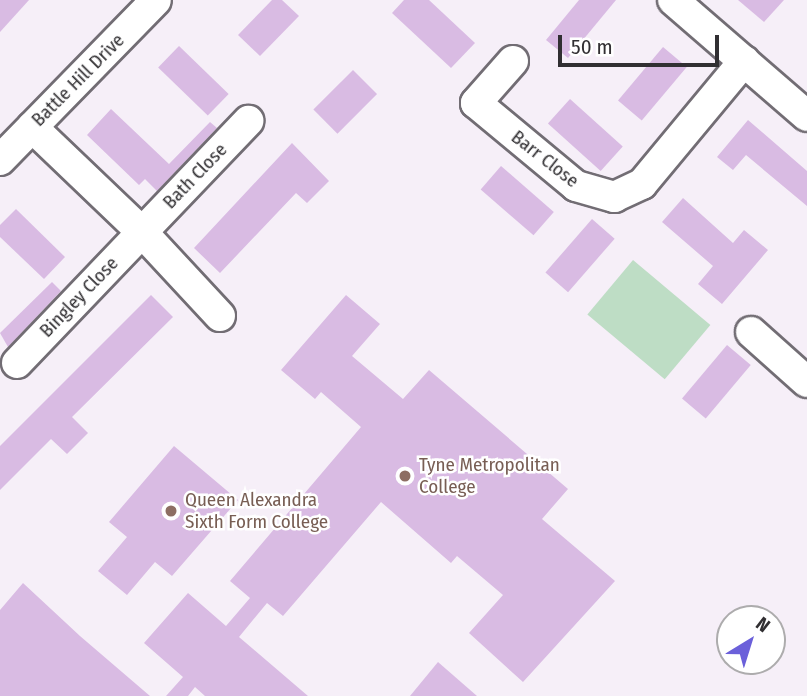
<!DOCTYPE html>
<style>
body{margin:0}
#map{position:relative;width:807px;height:696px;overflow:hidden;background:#f6eff8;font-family:"Fira Sans Condensed",sans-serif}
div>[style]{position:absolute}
.green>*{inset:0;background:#beddc5;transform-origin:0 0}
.building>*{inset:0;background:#d9bbe3;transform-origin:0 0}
.roads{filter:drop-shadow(2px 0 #726d74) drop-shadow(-2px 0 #726d74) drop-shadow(0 2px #726d74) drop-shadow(0 -2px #726d74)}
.minor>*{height:30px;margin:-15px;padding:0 15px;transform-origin:15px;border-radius:15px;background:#fff}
.dots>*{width:19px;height:19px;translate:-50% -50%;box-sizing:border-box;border:4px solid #fff;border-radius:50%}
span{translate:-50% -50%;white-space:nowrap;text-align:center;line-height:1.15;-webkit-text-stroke:5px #fff;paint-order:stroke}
.street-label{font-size:19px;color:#312f32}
.education-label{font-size:19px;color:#785e54}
.left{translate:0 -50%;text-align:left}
.north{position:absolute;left:716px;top:605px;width:70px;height:70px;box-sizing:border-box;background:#fff;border:2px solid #adacad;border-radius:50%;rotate:38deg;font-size:19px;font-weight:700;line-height:28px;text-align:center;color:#312f32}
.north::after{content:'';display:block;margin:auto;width:24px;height:32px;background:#6b60da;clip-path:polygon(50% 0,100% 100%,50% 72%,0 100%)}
.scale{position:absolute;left:558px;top:35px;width:161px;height:32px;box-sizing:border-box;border:4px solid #312f32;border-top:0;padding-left:9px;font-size:21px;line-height:24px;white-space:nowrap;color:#312f32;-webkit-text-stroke:5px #fff;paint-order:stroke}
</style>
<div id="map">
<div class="green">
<i style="left:633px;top:260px;width:101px;height:71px;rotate:40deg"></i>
</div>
<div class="building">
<i style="clip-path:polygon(0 0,29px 0,0 32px)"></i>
<i style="clip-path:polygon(272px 0,282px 0,299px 16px,260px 56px,238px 35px)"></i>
<i style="clip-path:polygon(404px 0,429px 0,475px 43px,451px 68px,392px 13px)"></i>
<i style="clip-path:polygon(579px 0,616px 0,568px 58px,546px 40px)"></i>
<i style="clip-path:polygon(738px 0,784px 0,764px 22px)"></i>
<i style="left:179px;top:46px;width:69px;height:30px;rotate:44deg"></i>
<i style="left:663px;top:47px;width:31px;height:70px;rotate:40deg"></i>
<i style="left:353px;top:70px;width:34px;height:56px;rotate:45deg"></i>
<i style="left:570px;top:99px;width:71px;height:33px;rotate:42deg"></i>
<i style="clip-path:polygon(111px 109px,169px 164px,210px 122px,217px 128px,157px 191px,145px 179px,139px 185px,87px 135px)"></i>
<i style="clip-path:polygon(748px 120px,807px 171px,807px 206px,746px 155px,733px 170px,717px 157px)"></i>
<i style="clip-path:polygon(292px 143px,329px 181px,307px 203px,296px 193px,220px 273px,194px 248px)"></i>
<i style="left:501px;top:166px;width:70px;height:31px;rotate:41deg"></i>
<i style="clip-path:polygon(683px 198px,733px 243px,744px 230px,768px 250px,722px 304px,698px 284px,713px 266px,662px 222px)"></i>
<i style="clip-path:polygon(16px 209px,65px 257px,44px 279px,0 237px,0 225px)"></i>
<i style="left:592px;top:219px;width:30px;height:71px;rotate:41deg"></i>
<i style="clip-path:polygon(52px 282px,61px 291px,8px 347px,0 333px)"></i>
<i style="clip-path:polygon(151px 295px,173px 317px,72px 417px,88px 433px,67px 454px,51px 439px,0 490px,0 446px)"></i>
<i style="clip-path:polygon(346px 295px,380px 324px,352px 356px,403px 399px,429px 370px,568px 489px,542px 519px,615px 581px,523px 682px,469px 633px,503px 595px,457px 556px,451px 563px,381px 502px,283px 616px,267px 603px,239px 637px,308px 696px,205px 696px,195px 687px,188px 696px,166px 696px,183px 677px,144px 643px,188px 593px,226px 626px,250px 598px,230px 581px,361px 427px,321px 392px,315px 399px,281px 370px)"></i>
<i style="left:727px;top:345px;width:31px;height:70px;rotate:40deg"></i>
<i style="clip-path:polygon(174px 446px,238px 500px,172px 576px,155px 562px,127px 595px,98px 571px,127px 537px,109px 522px)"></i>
<i style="clip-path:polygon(23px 583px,80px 636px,150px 696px,0 696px,0 610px)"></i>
<i style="clip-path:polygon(438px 662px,477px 696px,410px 696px)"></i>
</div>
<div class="roads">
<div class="minor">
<i style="left:673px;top:0;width:177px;rotate:40.9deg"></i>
<i style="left:513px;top:61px;width:56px;rotate:131.4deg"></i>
<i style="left:476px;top:103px;width:130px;rotate:39.7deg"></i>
<i style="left:576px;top:186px;width:40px;rotate:16deg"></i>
<i style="left:614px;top:197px;width:31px;rotate:-25deg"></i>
<i style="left:642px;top:184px;width:160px;rotate:-50.3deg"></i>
<i style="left:32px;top:127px;width:151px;rotate:43.7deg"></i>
<i style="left:141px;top:231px;width:116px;rotate:47.1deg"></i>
<i style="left:0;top:160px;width:223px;rotate:-45.7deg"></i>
<i style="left:751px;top:332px;width:75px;rotate:41.8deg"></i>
<i style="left:17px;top:363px;width:335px;rotate:-46.3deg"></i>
</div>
</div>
<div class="dots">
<i style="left:405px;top:476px;background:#8d6e63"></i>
<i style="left:171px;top:511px;background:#8d6e63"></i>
</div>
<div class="street-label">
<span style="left:78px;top:80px;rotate:-45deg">Battle Hill Drive</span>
<span style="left:545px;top:159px;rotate:38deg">Barr Close</span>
<span style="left:195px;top:176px;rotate:-46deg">Bath Close</span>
<span style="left:79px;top:297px;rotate:-46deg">Bingley Close</span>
</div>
<div class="education-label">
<span class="left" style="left:419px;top:476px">Tyne Metropolitan<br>College</span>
<span class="left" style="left:185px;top:511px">Queen Alexandra<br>Sixth Form College</span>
</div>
<div class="north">N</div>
<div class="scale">50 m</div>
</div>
